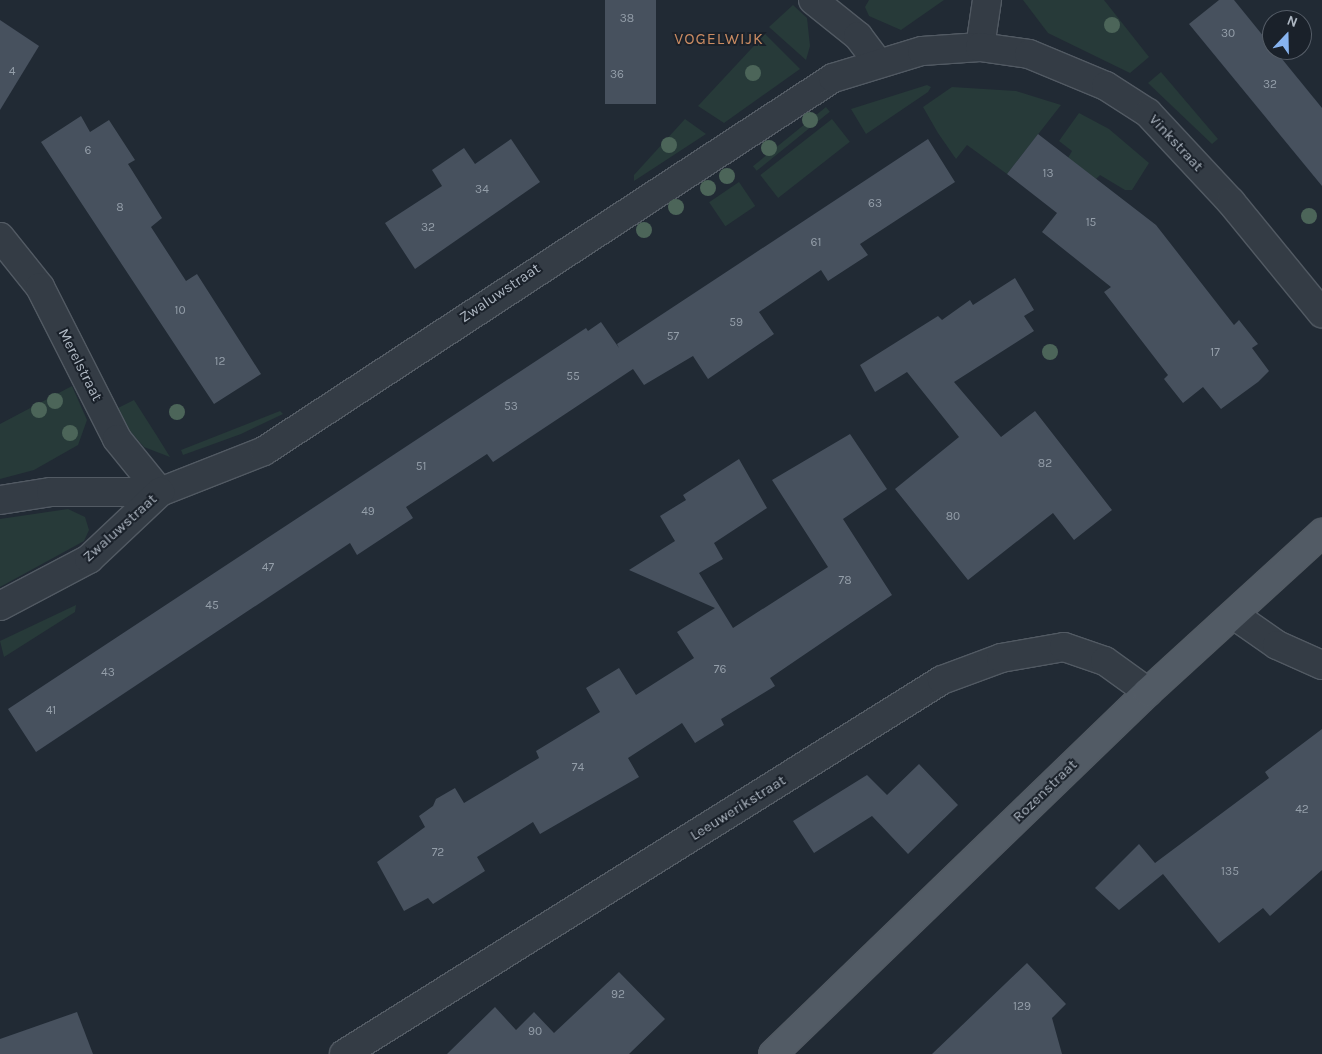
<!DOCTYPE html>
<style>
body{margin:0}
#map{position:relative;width:1322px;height:1054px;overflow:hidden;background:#212a34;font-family:Karla,sans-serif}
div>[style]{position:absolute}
.green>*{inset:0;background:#273a39;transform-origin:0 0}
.building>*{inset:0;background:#47515e;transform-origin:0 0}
.roads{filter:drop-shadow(1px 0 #525a63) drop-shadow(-1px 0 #525a63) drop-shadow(0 1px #525a63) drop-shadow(0 -1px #525a63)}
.minor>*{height:28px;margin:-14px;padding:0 14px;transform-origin:14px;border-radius:14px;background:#343c45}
.primary>*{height:28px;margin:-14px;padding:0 14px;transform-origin:14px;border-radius:14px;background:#525b65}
.trees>*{width:16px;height:16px;margin:-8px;border-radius:50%;background:#4c6559}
span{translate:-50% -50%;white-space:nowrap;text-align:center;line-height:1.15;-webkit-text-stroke:4px #1a212a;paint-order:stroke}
.number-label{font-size:12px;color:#949ea9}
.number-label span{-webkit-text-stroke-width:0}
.street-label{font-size:15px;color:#aeb7c2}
.neighbourhood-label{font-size:16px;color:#ca8b62;letter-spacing:1px}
.north{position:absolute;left:1262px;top:10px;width:50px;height:50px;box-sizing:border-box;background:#1a212a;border:1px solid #555d67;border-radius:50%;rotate:21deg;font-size:14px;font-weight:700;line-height:20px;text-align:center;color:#aeb7c2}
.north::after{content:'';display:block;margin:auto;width:18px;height:22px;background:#87b3ef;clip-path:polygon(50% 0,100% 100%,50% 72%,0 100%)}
</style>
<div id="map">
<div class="green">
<i style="clip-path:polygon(869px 0,944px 0,901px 30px,869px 16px,865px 7px)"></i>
<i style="clip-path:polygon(1023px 0,1104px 0,1149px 57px,1130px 73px,1048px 33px)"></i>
<i style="clip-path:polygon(793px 5px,807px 18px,810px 46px,806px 60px,769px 27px)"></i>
<i style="clip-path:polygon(765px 34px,800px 69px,724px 123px,698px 106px)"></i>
<i style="clip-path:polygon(1161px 72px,1218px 139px,1212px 144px,1148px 83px)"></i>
<i style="clip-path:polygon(927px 85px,931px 87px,928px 92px,866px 134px,851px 109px)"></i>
<i style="clip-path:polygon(952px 87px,1016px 91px,1061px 105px,1007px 174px,967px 145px,956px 159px,938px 133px,923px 107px)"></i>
<i style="left:826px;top:107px;width:6px;height:94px;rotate:51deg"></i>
<i style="clip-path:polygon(1079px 113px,1109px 129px,1149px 163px,1132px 190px,1125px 190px,1100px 175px,1096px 179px,1068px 158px,1072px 151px,1059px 141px)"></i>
<i style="clip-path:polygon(685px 119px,706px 134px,634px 181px,634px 175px)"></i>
<i style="left:832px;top:119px;width:29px;height:91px;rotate:52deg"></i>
<i style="left:739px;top:182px;width:29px;height:36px;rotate:56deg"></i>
<i style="clip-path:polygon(72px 386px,87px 420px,78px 445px,34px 470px,0 479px,0 424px)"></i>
<i style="clip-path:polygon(134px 400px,157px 436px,170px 457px,144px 447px,130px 431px,118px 408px)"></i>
<i style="clip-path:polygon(280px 411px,283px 414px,241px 434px,183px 455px,181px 450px)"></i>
<i style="clip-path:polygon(68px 509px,85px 517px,89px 530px,84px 541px,0 587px,0 519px)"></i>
<i style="clip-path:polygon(76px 605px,75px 612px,4px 657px,0 641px)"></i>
</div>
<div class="building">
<i style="left:605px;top:0;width:51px;height:104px"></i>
<i style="clip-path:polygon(1219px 0,1234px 0,1322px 108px,1322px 186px,1189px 24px)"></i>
<i style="clip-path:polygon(0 20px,39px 46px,0 110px)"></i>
<i style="clip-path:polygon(81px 116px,90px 132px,109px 120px,135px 160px,128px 164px,162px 218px,151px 227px,186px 281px,197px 274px,261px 374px,214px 404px,41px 142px)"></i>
<i style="clip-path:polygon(1038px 134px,1156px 225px,1234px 325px,1239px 320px,1258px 344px,1252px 348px,1269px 371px,1258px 382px,1221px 409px,1203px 387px,1183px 403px,1164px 379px,1168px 375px,1104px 292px,1111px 287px,1042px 232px,1057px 213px,1007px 174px)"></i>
<i style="clip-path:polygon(511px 139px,540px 182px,415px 269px,385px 223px,442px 186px,432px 170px,464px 148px,475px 164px)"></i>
<i style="clip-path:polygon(928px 139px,955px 182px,860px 244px,868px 255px,828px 281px,821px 270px,759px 312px,774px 334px,708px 379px,693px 356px,644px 385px,633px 369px,493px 462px,487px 454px,406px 507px,413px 518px,357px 555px,350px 543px,36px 752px,8px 709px,586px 328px,588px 331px,601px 322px,619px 348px,617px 344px)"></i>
<i style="clip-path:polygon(1015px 278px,1034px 310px,1024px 316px,1034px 331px,954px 382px,1001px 437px,1035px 411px,1112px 510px,1074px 540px,1053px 513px,968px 580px,895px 489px,959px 437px,907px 372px,875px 392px,860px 365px,938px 316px,942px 320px,970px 300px,973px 305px)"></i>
<i style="clip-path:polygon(850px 434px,887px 489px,843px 519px,892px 595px,770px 678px,775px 686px,721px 719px,724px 725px,695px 743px,682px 723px,628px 758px,639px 777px,540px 834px,533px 822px,477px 857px,485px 871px,433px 904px,428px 898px,404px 911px,377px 862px,425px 827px,419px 816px,433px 806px,436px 799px,455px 788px,464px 803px,539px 758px,536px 751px,600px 712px,586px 688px,619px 668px,636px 695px,694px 658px,677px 632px,715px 608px,629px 570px,675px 541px,660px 516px,686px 500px,683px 495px,739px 459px,767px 508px,714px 543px,723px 559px,699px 573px,733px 628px,828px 567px,772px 480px)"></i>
<i style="clip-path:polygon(1322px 729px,1322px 870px,1270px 916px,1263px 908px,1219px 943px,1163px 874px,1119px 910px,1095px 888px,1139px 844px,1155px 863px,1269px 778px,1265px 772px)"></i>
<i style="clip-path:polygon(919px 764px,958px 805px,908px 854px,872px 816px,814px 853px,793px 821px,867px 775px,887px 795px)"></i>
<i style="clip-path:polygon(1027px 963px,1066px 1004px,1052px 1018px,1062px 1054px,932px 1054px)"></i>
<i style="clip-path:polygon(619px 972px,665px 1019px,629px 1054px,447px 1054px,495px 1007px,516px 1030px,534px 1012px,554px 1033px)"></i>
<i style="clip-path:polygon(77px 1012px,93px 1054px,0 1054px,0 1039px)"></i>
</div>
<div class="roads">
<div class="minor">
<i style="left:813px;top:0;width:58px;rotate:38.7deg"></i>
<i style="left:858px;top:36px;width:34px;rotate:53deg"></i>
<i style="left:980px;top:47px;width:48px;rotate:-81.5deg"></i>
<i style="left:0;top:237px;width:64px;rotate:51.3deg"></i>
<i style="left:40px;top:287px;width:170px;rotate:63.1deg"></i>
<i style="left:117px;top:439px;width:68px;rotate:50.9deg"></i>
<i style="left:0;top:500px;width:52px;rotate:-8.9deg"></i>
<i style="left:51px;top:492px;width:109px"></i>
<i style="left:160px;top:492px;width:112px;rotate:-21.5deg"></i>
<i style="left:264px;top:451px;width:680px;rotate:-33.25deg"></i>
<i style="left:833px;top:78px;width:93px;rotate:-16.9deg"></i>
<i style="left:922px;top:51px;width:58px;rotate:-3.9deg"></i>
<i style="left:980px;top:47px;width:49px;rotate:8.1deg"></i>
<i style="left:1029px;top:54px;width:83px;rotate:22.6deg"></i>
<i style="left:1106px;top:86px;width:50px;rotate:32.7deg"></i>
<i style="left:1148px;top:113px;width:122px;rotate:47deg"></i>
<i style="left:1231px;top:202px;width:144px;rotate:50.7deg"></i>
<i style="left:0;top:606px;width:101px;rotate:-27.8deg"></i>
<i style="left:89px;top:559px;width:98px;rotate:-43.3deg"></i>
<i style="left:1234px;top:615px;width:52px;rotate:34.9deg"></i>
<i style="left:1277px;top:645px;width:49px;rotate:24deg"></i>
<i style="left:344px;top:1054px;width:705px;rotate:-32.02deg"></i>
<i style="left:942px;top:680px;width:63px;rotate:-20.4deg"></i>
<i style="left:1001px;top:658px;width:64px;rotate:-9.9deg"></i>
<i style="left:1064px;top:647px;width:43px;rotate:18.9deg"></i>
<i style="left:1105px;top:661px;width:53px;rotate:35.8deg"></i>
</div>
<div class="primary">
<i style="left:773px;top:1054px;width:521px;rotate:-43.99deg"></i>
<i style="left:1148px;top:692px;width:236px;rotate:-42.4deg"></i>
</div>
</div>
<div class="trees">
<i style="left:1112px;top:25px"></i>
<i style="left:753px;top:73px"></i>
<i style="left:810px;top:120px"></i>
<i style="left:669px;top:145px"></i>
<i style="left:769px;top:148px"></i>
<i style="left:727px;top:176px"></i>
<i style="left:708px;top:188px"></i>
<i style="left:676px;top:207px"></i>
<i style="left:1309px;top:216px"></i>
<i style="left:644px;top:230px"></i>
<i style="left:1050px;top:352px"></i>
<i style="left:55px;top:401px"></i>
<i style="left:39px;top:410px"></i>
<i style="left:177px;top:412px"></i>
<i style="left:70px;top:433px"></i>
</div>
<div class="number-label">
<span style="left:627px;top:19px">38</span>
<span style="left:1228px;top:34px">30</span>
<span style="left:12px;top:72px">4</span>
<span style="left:617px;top:75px">36</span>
<span style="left:1270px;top:85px">32</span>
<span style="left:88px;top:151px">6</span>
<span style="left:1048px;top:174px">13</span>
<span style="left:482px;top:190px">34</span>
<span style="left:875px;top:204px">63</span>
<span style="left:120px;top:208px">8</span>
<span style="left:1091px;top:223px">15</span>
<span style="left:428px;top:228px">32</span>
<span style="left:816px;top:243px">61</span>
<span style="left:180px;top:311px">10</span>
<span style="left:736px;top:323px">59</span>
<span style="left:673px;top:337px">57</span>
<span style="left:1215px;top:353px">17</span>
<span style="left:220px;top:362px">12</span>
<span style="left:573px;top:377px">55</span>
<span style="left:511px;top:407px">53</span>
<span style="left:1045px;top:464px">82</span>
<span style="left:421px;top:467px">51</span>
<span style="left:368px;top:512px">49</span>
<span style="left:953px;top:517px">80</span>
<span style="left:268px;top:568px">47</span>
<span style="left:845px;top:581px">78</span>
<span style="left:212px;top:606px">45</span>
<span style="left:720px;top:670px">76</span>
<span style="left:108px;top:673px">43</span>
<span style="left:51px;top:711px">41</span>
<span style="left:578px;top:768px">74</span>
<span style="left:1302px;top:810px">42</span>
<span style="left:438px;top:853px">72</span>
<span style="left:1230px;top:872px">135</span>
<span style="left:618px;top:995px">92</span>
<span style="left:1022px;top:1007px">129</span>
<span style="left:535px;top:1032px">90</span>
</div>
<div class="street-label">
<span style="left:1176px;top:143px;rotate:47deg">Vinkstraat</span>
<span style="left:500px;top:293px;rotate:-34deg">Zwaluwstraat</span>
<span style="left:80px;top:365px;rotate:63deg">Merelstraat</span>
<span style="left:120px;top:528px;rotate:-42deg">Zwaluwstraat</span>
<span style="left:1045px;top:791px;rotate:-44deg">Rozenstraat</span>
<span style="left:738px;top:808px;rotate:-32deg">Leeuwerikstraat</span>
</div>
<div class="neighbourhood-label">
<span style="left:719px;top:39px">VOGELWIJK</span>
</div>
<div class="north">N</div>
</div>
